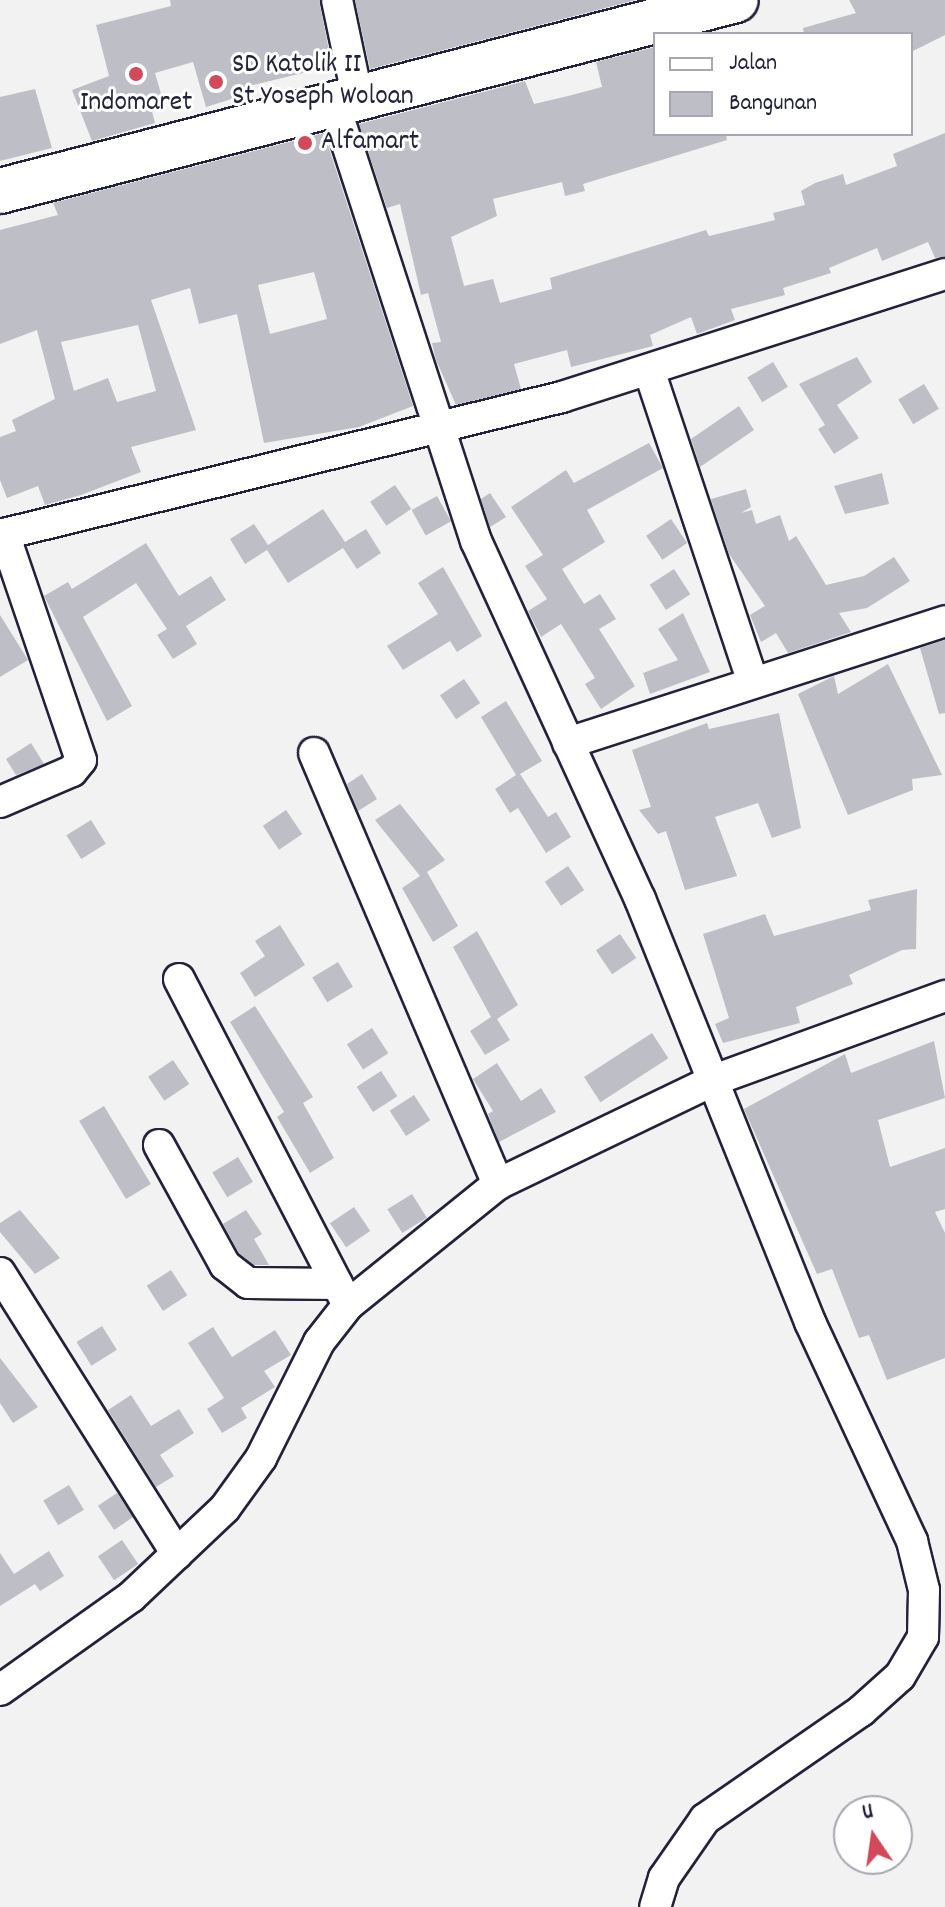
<!DOCTYPE html>
<style>
body{margin:0}
#map{position:relative;width:945px;height:1907px;overflow:hidden;background:#f2f2f3;font-family:Dekko,sans-serif}
div>[style]{position:absolute}
.building>*{inset:0;background:#bebec6;transform-origin:0 0}
.roads{filter:drop-shadow(2px 0 #22223b) drop-shadow(-2px 0 #22223b) drop-shadow(0 2px #22223b) drop-shadow(0 -2px #22223b)}
.minor>*{height:30px;margin:-15px;padding:0 15px;transform-origin:15px;border-radius:15px;background:#fff}
.secondary>*{height:44px;margin:-22px;padding:0 22px;transform-origin:22px;border-radius:22px;background:#fff}
.dots>*{width:22px;height:22px;translate:-50% -50%;box-sizing:border-box;border:4px solid #fff;border-radius:50%}
span{translate:-50% -50%;white-space:nowrap;text-align:center;line-height:1.15;-webkit-text-stroke:6px #fff;paint-order:stroke}
.poi-label{font-size:28px;color:#22223b}
.left{translate:0 -50%;text-align:left}
.legend{position:absolute;left:653px;top:32px;width:260px;height:104px;box-sizing:border-box;background:#fff;border:2px solid #a7a7b1;margin:0;padding:10px 14px;list-style:none;font-size:24px;color:#22223b}
.legend li{display:flex;align-items:center;gap:16px;height:40px}
.legend b{width:40px;border:2px solid #a7a7b1}
.north{position:absolute;left:833px;top:1795px;width:80px;height:80px;box-sizing:border-box;background:#fff;border:2px solid #a7a7b1;border-radius:50%;rotate:347deg;font-size:22px;font-weight:700;line-height:32px;text-align:center;color:#22223b}
.north::after{content:'';display:block;margin:auto;width:28px;height:36px;background:#d1495b;clip-path:polygon(50% 0,100% 100%,50% 72%,0 100%)}
</style>
<div id="map">
<div class="building">
<i style="clip-path:polygon(170px 0,319px 0,332px 66px,236px 89px,238px 97px,206px 107px,193px 62px,155px 73px,162px 97px,149px 100px,155px 123px,92px 141px,72px 90px,109px 76px,96px 25px,171px 6px)"></i>
<i style="clip-path:polygon(355px 0,636px 0,370px 69px)"></i>
<i style="clip-path:polygon(849px 0,945px 0,945px 35px,911px 52px,911px 34px,804px 34px,803px 28px,856px 13px)"></i>
<i style="clip-path:polygon(655px 47px,655px 134px,726px 134px,727px 140px,583px 184px,585px 191px,565px 196px,562px 182px,493px 199px,497px 216px,451px 237px,464px 286px,493px 279px,500px 303px,552px 289px,550px 278px,706px 230px,709px 236px,775px 220px,773px 213px,805px 205px,801px 191px,815px 183px,843px 174px,846px 185px,897px 166px,893px 154px,945px 133px,945px 256px,935px 258px,928px 242px,882px 261px,877px 248px,829px 268px,831px 273px,783px 288px,785px 295px,731px 309px,735px 320px,697px 334px,691px 317px,650px 335px,653px 346px,571px 367px,567px 350px,514px 364px,521px 389px,456px 405px,436px 360px,432px 343px,441px 342px,428px 293px,421px 295px,400px 204px,387px 208px,359px 124px,525px 81px,534px 104px,568px 96px,602px 87px,596px 62px)"></i>
<i style="clip-path:polygon(35px 89px,52px 148px,0 161px,0 97px)"></i>
<i style="clip-path:polygon(evenodd,324px 133px,413px 406px,359px 427px,264px 443px,237px 314px,199px 324px,190px 288px,151px 300px,196px 430px,131px 447px,141px 472px,81px 495px,45px 505px,38px 486px,7px 498px,0 480px,0 437px,16px 431px,12px 420px,55px 399px,37px 330px,0 344px,0 230px,58px 215px,53px 203px,324px 133px,314px 272px,327px 319px,270px 334px,258px 285px,314px 272px,324px 133px,138px 325px,156px 391px,117px 402px,108px 378px,74px 391px,61px 342px,138px 325px)"></i>
<i style="clip-path:polygon(857px 357px,872px 382px,837px 405px,859px 438px,834px 454px,818px 429px,825px 425px,799px 384px)"></i>
<i style="left:773px;top:362px;width:29px;height:30px;rotate:59deg"></i>
<i style="left:924px;top:384px;width:29px;height:30px;rotate:59deg"></i>
<i style="clip-path:polygon(739px 406px,754px 430px,700px 467px,691px 439px)"></i>
<i style="clip-path:polygon(649px 443px,663px 468px,587px 510px,605px 542px,562px 569px,584px 604px,600px 594px,616px 619px,599px 629px,635px 686px,601px 709px,585px 684px,595px 678px,561px 624px,541px 637px,528px 611px,547px 599px,525px 566px,543px 555px,511px 507px,566px 470px,574px 483px)"></i>
<i style="clip-path:polygon(882px 473px,889px 504px,845px 514px,834px 486px)"></i>
<i style="left:395px;top:485px;width:29px;height:30px;rotate:56deg"></i>
<i style="clip-path:polygon(746px 489px,751px 507px,741px 513px,752px 510px,756px 524px,780px 515px,789px 541px,796px 536px,826px 585px,864px 576px,894px 557px,910px 581px,867px 608px,839px 613px,851px 632px,788px 653px,776px 633px,761px 642px,750px 615px,765px 606px,729px 554px,711px 499px)"></i>
<i style="clip-path:polygon(490px 493px,506px 517px,490px 527px,481px 499px)"></i>
<i style="left:437px;top:496px;width:29px;height:29px;rotate:61deg"></i>
<i style="clip-path:polygon(323px 509px,345px 542px,366px 529px,381px 553px,357px 569px,343px 548px,288px 583px,267px 550px,245px 564px,230px 539px,254px 524px,268px 545px)"></i>
<i style="left:671px;top:519px;width:29px;height:30px;rotate:56deg"></i>
<i style="clip-path:polygon(146px 543px,179px 596px,211px 576px,226px 600px,186px 626px,197px 644px,173px 659px,157px 635px,167px 629px,136px 583px,83px 617px,132px 706px,107px 721px,44px 596px,68px 582px,72px 589px)"></i>
<i style="clip-path:polygon(443px 567px,482px 636px,457px 652px,450px 641px,403px 670px,387px 646px,438px 614px,418px 583px)"></i>
<i style="left:674px;top:569px;width:30px;height:29px;rotate:57deg"></i>
<i style="clip-path:polygon(683px 613px,710px 672px,650px 694px,643px 673px,678px 660px,658px 629px)"></i>
<i style="clip-path:polygon(0 615px,28px 660px,0 677px)"></i>
<i style="clip-path:polygon(945px 640px,945px 713px,939px 714px,920px 648px)"></i>
<i style="clip-path:polygon(888px 664px,942px 775px,912px 779px,913px 790px,848px 815px,798px 694px,834px 676px,838px 694px)"></i>
<i style="left:464px;top:679px;width:29px;height:29px;rotate:56deg"></i>
<i style="clip-path:polygon(506px 701px,542px 761px,520px 774px,548px 817px,556px 812px,571px 837px,546px 853px,518px 808px,510px 813px,495px 789px,516px 775px,481px 717px)"></i>
<i style="clip-path:polygon(779px 713px,801px 828px,772px 838px,758px 803px,715px 817px,737px 876px,685px 890px,666px 831px,658px 834px,639px 810px,651px 807px,632px 750px,707px 723px,709px 729px)"></i>
<i style="clip-path:polygon(31px 743px,44px 764px,16px 775px,6px 759px)"></i>
<i style="clip-path:polygon(362px 774px,377px 799px,358px 811px,347px 784px)"></i>
<i style="clip-path:polygon(400px 804px,445px 860px,427px 872px,458px 926px,433px 942px,402px 888px,420px 876px,375px 820px)"></i>
<i style="left:286px;top:810px;width:29px;height:28px;rotate:56deg"></i>
<i style="left:91px;top:820px;width:28px;height:29px;rotate:58deg"></i>
<i style="left:568px;top:866px;width:29px;height:28px;rotate:56deg"></i>
<i style="clip-path:polygon(917px 889px,916px 949px,902px 950px,849px 975px,853px 984px,796px 1007px,800px 1023px,723px 1043px,715px 1024px,729px 1018px,703px 934px,765px 914px,774px 936px,871px 910px,868px 900px)"></i>
<i style="clip-path:polygon(280px 925px,305px 965px,255px 997px,240px 973px,265px 956px,255px 941px)"></i>
<i style="clip-path:polygon(477px 931px,518px 1005px,497px 1019px,510px 1040px,485px 1055px,470px 1031px,491px 1017px,453px 947px)"></i>
<i style="left:620px;top:934px;width:29px;height:29px;rotate:56deg"></i>
<i style="left:338px;top:962px;width:29px;height:30px;rotate:59deg"></i>
<i style="clip-path:polygon(255px 1006px,313px 1097px,303px 1103px,334px 1158px,310px 1173px,277px 1117px,284px 1112px,230px 1022px)"></i>
<i style="left:372px;top:1028px;width:30px;height:30px;rotate:57deg"></i>
<i style="left:652px;top:1033px;width:30px;height:81px;rotate:57deg"></i>
<i style="clip-path:polygon(934px 1041px,945px 1098px,878px 1120px,890px 1167px,945px 1148px,945px 1209px,935px 1212px,945px 1233px,945px 1358px,887px 1380px,869px 1335px,859px 1338px,832px 1269px,817px 1274px,744px 1109px,845px 1054px,851px 1073px)"></i>
<i style="left:173px;top:1060px;width:29px;height:30px;rotate:56deg"></i>
<i style="clip-path:polygon(497px 1063px,521px 1101px,541px 1088px,556px 1112px,499px 1142px,488px 1114px,493px 1111px,473px 1079px)"></i>
<i style="left:381px;top:1071px;width:30px;height:29px;rotate:57deg"></i>
<i style="left:414px;top:1095px;width:30px;height:29px;rotate:57deg"></i>
<i style="left:104px;top:1106px;width:91px;height:29px;rotate:59deg"></i>
<i style="left:238px;top:1157px;width:29px;height:30px;rotate:59deg"></i>
<i style="left:412px;top:1194px;width:28px;height:29px;rotate:58deg"></i>
<i style="left:354px;top:1207px;width:29px;height:29px;rotate:56deg"></i>
<i style="clip-path:polygon(20px 1210px,60px 1258px,35px 1274px,0 1232px,0 1223px)"></i>
<i style="clip-path:polygon(246px 1210px,262px 1234px,254px 1239px,269px 1265px,254px 1265px,239px 1253px,223px 1224px)"></i>
<i style="left:171px;top:1270px;width:30px;height:29px;rotate:57deg"></i>
<i style="left:102px;top:1326px;width:28px;height:30px;rotate:58deg"></i>
<i style="clip-path:polygon(213px 1327px,232px 1357px,275px 1330px,291px 1355px,264px 1371px,275px 1387px,241px 1408px,247px 1418px,222px 1433px,207px 1409px,224px 1398px,188px 1343px)"></i>
<i style="clip-path:polygon(0 1358px,38px 1407px,13px 1423px,0 1403px)"></i>
<i style="clip-path:polygon(131px 1395px,151px 1426px,179px 1409px,194px 1433px,160px 1455px,174px 1476px,156px 1487px,108px 1410px)"></i>
<i style="left:69px;top:1485px;width:29px;height:30px;rotate:59deg"></i>
<i style="left:117px;top:1493px;width:29px;height:23px;rotate:56deg"></i>
<i style="left:122px;top:1540px;width:29px;height:29px;rotate:56deg"></i>
<i style="clip-path:polygon(49px 1551px,64px 1576px,40px 1591px,35px 1584px,0 1606px,0 1553px,14px 1574px)"></i>
</div>
<div class="roads">
<div class="minor">
<i style="left:337px;top:0;width:97px;rotate:78.1deg"></i>
<i style="left:333px;top:101px;width:463px;rotate:72deg"></i>
<i style="left:476px;top:541px;width:394px;rotate:65.4deg"></i>
<i style="left:640px;top:899px;width:456px;rotate:68.1deg"></i>
<i style="left:810px;top:1322px;width:242px;rotate:65deg"></i>
<i style="left:912px;top:1541px;width:50px;rotate:76.2deg"></i>
<i style="left:924px;top:1590px;width:47px;rotate:91.2deg"></i>
<i style="left:923px;top:1637px;width:45px;rotate:120.5deg"></i>
<i style="left:900px;top:1676px;width:52px;rotate:138.1deg"></i>
<i style="left:861px;top:1711px;width:190px;rotate:145.3deg"></i>
<i style="left:705px;top:1819px;width:72px;rotate:124.8deg"></i>
<i style="left:664px;top:1878px;width:30px;rotate:107deg"></i>
<i style="left:649px;top:370px;width:329px;rotate:71.6deg"></i>
<i style="left:0;top:535px;width:579px;rotate:-13.8deg"></i>
<i style="left:562px;top:397px;width:402px;rotate:-17.8deg"></i>
<i style="left:568px;top:743px;width:396px;rotate:-17.9deg"></i>
<i style="left:314px;top:753px;width:469px;rotate:66.9deg"></i>
<i style="left:0;top:802px;width:78px;rotate:-23.3deg"></i>
<i style="left:72px;top:771px;width:14px;rotate:-51deg"></i>
<i style="left:81px;top:760px;width:239px;rotate:-108.8deg"></i>
<i style="left:179px;top:979px;width:367px;rotate:62.6deg"></i>
<i style="left:159px;top:1145px;width:137px;rotate:61.2deg"></i>
<i style="left:225px;top:1265px;width:29px;rotate:38deg"></i>
<i style="left:248px;top:1283px;width:89px;rotate:0.6deg"></i>
<i style="left:0;top:1273px;width:332px;rotate:57.8deg"></i>
<i style="left:0;top:1690px;width:161px;rotate:-35.4deg"></i>
<i style="left:131px;top:1597px;width:129px;rotate:-43.4deg"></i>
<i style="left:225px;top:1508px;width:62px;rotate:-54.2deg"></i>
<i style="left:261px;top:1458px;width:130px;rotate:-63.4deg"></i>
<i style="left:319px;top:1342px;width:47px;rotate:-51.9deg"></i>
<i style="left:348px;top:1305px;width:193px;rotate:-38.9deg"></i>
<i style="left:498px;top:1184px;width:240px;rotate:-25.7deg"></i>
<i style="left:714px;top:1080px;width:246px;rotate:-20deg"></i>
</div>
<div class="secondary">
<i style="left:0;top:191px;width:760px;rotate:-14.55deg"></i>
</div>
</div>
<div class="dots">
<i style="left:136px;top:74px;background:#d1495b"></i>
<i style="left:216px;top:82px;background:#d1495b"></i>
<i style="left:305px;top:143px;background:#d1495b"></i>
</div>
<div class="poi-label">
<span class="left" style="left:232px;top:82px">SD Katolik II<br>St Yoseph Woloan</span>
<span style="left:136px;top:104px">Indomaret</span>
<span class="left" style="left:321px;top:143px">Alfamart</span>
</div>
<ul class="legend">
<li><b style="height:10px;background:#fff"></b>Jalan</li>
<li><b style="height:22px;background:#bebec6"></b>Bangunan</li>
</ul>
<div class="north">U</div>
</div>
